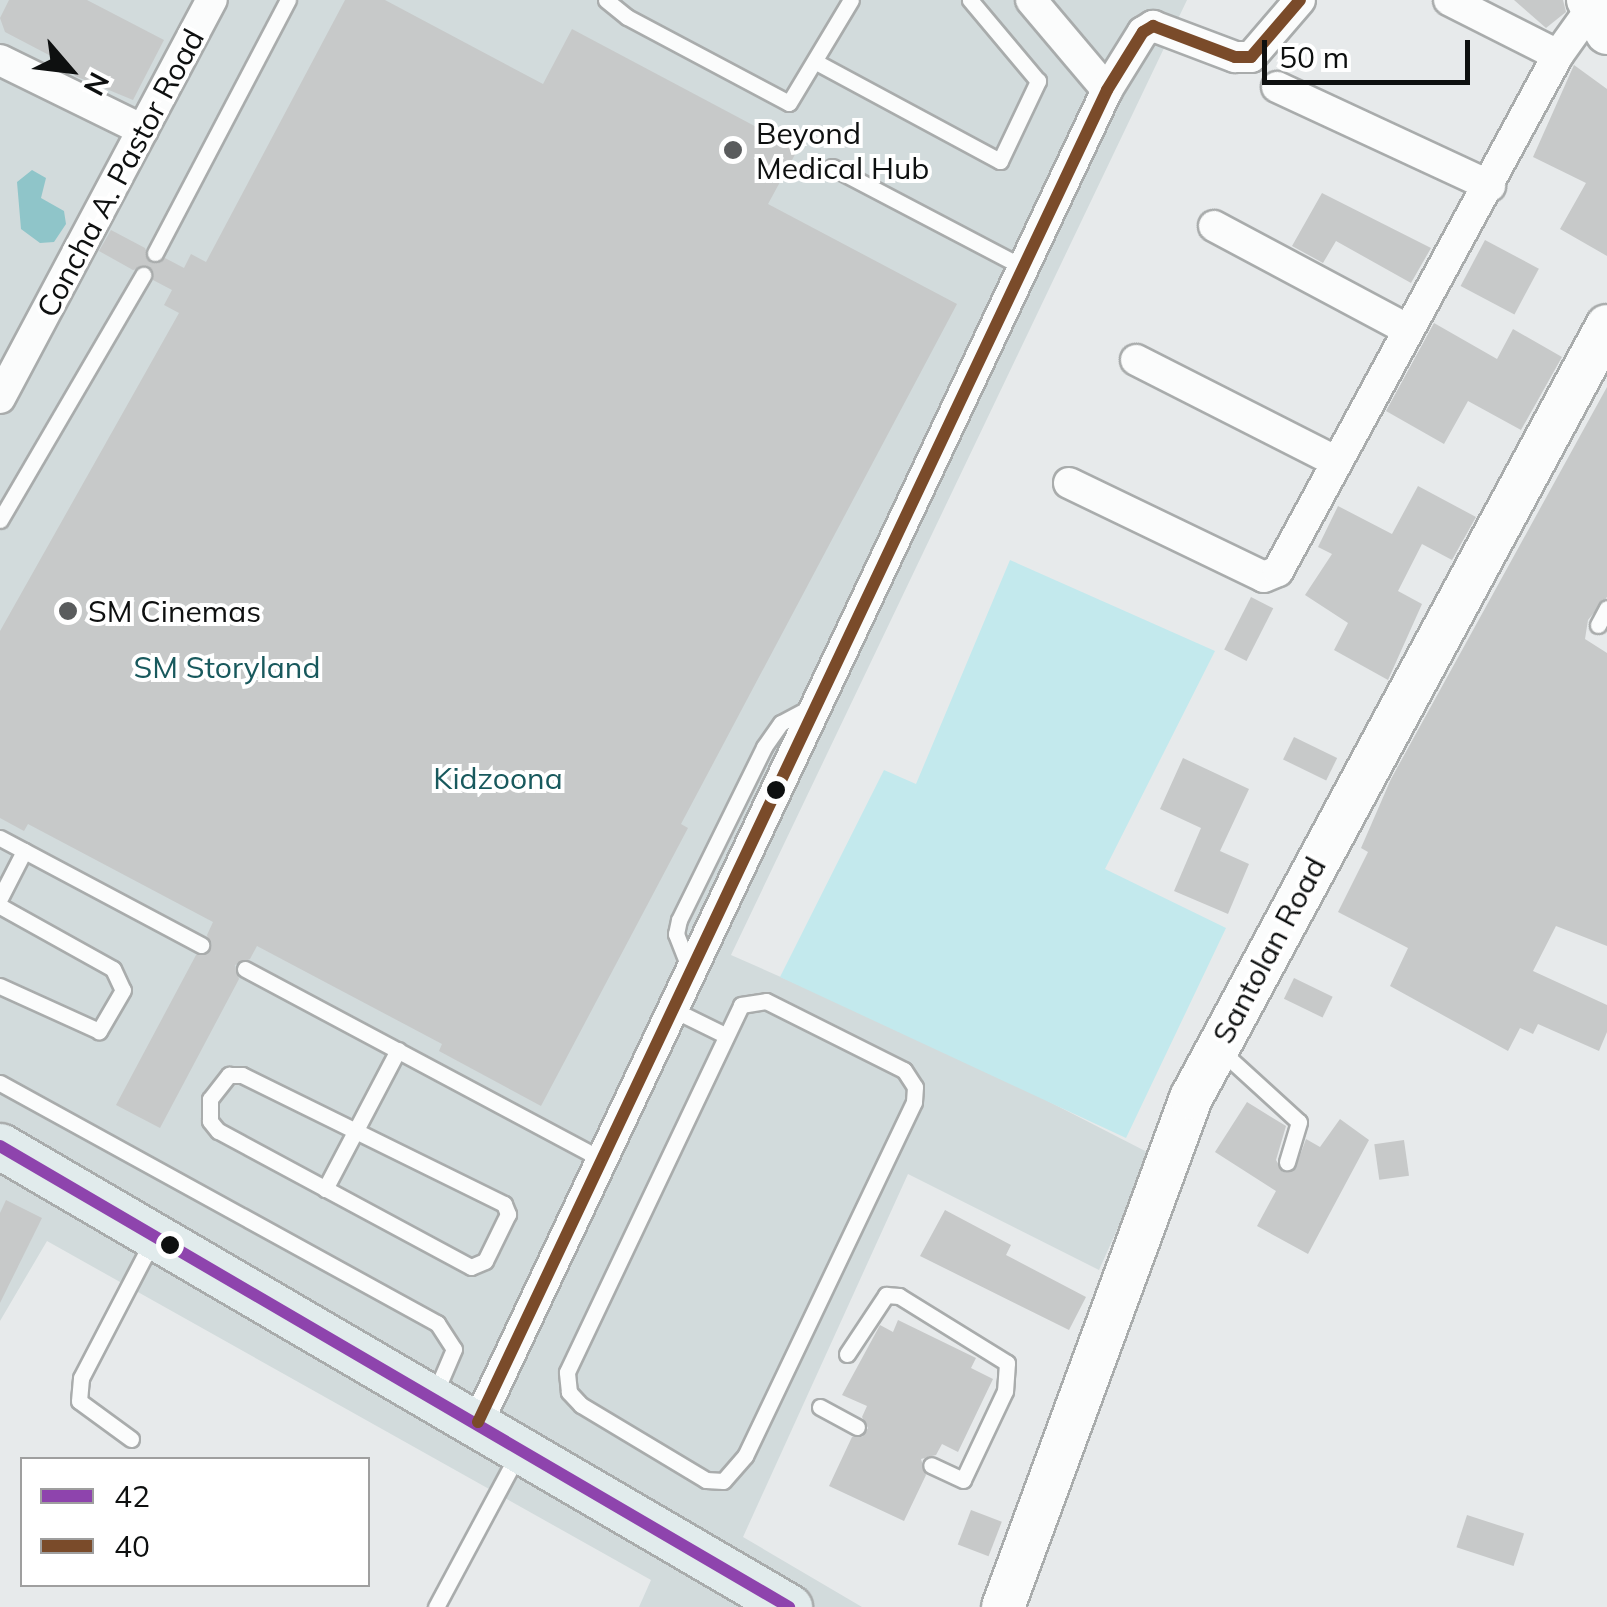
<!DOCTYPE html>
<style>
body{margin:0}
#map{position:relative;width:1607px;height:1607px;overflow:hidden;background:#e7eaeb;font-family:Mulish,sans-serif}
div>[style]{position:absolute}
.built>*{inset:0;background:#d2dbdc}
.green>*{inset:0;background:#c3e9ed}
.water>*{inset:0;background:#8fc5c9}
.building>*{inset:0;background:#c7c9c9;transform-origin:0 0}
.roads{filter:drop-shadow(2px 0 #a9acac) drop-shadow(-2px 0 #a9acac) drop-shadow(0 2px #a9acac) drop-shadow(0 -2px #a9acac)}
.lane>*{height:15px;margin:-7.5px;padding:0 7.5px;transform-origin:7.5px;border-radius:7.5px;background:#fbfcfc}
.street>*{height:30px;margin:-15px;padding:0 15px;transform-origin:15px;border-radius:15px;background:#fbfcfc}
.secondary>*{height:42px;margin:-21px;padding:0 21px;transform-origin:21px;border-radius:21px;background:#fbfcfc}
.primary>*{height:45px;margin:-22.5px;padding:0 22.5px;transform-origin:22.5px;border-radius:22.5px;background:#e1ebec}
.bus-1>*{height:12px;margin:-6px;padding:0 6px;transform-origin:6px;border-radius:6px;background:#8e44ad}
.bus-2>*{height:12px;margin:-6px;padding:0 6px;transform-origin:6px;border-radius:6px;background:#7a4b2a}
.dots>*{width:28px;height:28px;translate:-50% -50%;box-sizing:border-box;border:5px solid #fff;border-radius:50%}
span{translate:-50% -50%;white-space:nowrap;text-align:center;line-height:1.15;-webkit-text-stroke:8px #fff;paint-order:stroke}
.poi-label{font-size:30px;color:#0e1010}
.left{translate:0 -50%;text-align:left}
.street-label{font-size:30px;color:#0e1010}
.park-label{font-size:30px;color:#18595d}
.legend{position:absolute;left:20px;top:1457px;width:350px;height:130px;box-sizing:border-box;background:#fff;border:2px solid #9f9f9f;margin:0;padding:12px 18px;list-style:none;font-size:30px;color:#0e1010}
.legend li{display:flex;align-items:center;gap:20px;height:50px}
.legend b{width:50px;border:2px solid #9f9f9f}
.north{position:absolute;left:20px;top:20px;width:100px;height:100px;-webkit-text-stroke:8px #fff;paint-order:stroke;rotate:118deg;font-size:28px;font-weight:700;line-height:40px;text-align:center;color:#0e1010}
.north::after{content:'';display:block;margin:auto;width:35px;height:45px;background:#0e1010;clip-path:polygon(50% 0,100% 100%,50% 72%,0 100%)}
.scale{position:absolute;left:1262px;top:40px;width:208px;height:45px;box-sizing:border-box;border:5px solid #0e1010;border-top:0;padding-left:12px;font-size:30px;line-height:35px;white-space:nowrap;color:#0e1010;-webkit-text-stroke:8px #fff;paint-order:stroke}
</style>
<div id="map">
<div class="built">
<i style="clip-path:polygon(0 0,1187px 0,731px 955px,962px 1057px,1151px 1154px,1099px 1270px,908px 1174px,743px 1537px,862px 1607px,639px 1607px,651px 1580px,47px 1241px,0 1321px)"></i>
</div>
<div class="green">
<i style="clip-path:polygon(1010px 560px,1215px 651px,1105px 869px,1226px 928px,1126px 1138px,780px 977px,884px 770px,916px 784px)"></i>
</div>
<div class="water">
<i style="clip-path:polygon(32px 170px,46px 178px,41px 198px,64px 211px,66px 224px,54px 242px,40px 243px,21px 229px,17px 182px)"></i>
</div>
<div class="building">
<i style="clip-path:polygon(9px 0,87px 0,164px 40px,133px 100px,75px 76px,70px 66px,5px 32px,0 18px)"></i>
<i style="clip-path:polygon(345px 0,385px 0,543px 84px,572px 29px,798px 149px,768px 204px,957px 304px,681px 824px,688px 828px,541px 1106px,439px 1051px,442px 1044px,257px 946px,250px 959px,235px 965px,239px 979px,160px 1128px,116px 1105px,196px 955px,211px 949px,207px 935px,213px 922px,28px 824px,24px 831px,0 818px,0 631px,179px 313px,164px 305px,172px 290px,153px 280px,149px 266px,133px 270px,99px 251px,111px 230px,145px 248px,151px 263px,165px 258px,184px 268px,191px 254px,206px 262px)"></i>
<i style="clip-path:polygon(1514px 0,1563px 0,1566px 12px,1546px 28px)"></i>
<i style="clip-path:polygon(1574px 65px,1607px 89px,1607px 256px,1560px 229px,1586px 183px,1533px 157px)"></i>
<i style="clip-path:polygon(1322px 193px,1431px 248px,1411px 283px,1336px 241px,1323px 263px,1292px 246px)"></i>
<i style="left:1485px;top:240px;width:61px;height:52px;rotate:28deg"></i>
<i style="clip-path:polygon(1434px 323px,1497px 359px,1513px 329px,1562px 357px,1521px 430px,1468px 401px,1444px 444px,1386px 411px)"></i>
<i style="clip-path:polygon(1607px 387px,1607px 597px,1588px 620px,1585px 639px,1607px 653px,1607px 946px,1556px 926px,1533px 971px,1607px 1005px,1607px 1032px,1599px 1051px,1538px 1024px,1533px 1034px,1520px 1028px,1508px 1051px,1390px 986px,1408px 948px,1338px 912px,1368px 852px,1361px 848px,1391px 779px)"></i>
<i style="clip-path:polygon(1418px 486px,1476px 517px,1452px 560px,1422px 544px,1398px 591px,1422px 604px,1388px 680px,1334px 650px,1348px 623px,1305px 595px,1332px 554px,1318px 547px,1338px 506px,1392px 534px)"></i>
<i style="left:1251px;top:597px;width:25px;height:59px;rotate:27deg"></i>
<i style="left:1294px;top:737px;width:48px;height:25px;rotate:26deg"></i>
<i style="clip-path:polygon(1183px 758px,1249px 789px,1220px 851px,1249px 864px,1228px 914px,1174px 891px,1201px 828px,1160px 809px)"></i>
<i style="left:1294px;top:978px;width:43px;height:23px;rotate:26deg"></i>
<i style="clip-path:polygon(1247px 1102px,1286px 1126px,1276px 1160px,1283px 1172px,1295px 1169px,1306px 1139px,1320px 1147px,1340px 1119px,1369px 1140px,1308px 1254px,1257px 1226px,1276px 1191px,1215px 1152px)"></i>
<i style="left:1404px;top:1140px;width:36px;height:30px;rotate:82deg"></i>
<i style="clip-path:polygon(6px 1200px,42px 1218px,0 1303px,0 1213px)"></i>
<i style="clip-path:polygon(945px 1210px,1011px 1245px,1006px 1255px,1086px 1297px,1069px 1330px,920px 1256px)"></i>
<i style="clip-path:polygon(898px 1320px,976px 1358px,971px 1368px,993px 1379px,958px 1452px,942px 1444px,936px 1455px,921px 1459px,926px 1475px,904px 1521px,829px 1486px,852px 1437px,862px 1437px,868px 1428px,862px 1417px,867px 1406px,842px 1395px,880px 1325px,893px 1332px)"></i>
<i style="left:971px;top:1510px;width:33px;height:37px;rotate:21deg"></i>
<i style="left:1467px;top:1515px;width:60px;height:34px;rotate:18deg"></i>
</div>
<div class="roads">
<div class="lane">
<i style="left:606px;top:0;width:27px;rotate:39deg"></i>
<i style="left:627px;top:17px;width:183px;rotate:28deg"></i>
<i style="left:789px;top:103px;width:120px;rotate:-59deg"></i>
<i style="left:816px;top:62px;width:209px;rotate:28.3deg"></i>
<i style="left:1000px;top:161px;width:89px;rotate:-64.6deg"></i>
<i style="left:1038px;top:81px;width:106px;rotate:-130deg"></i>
<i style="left:832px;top:167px;width:221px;rotate:27.7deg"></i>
<i style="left:155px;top:253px;width:286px;rotate:-62.3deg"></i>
<i style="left:0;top:520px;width:284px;rotate:-59.7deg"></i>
<i style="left:1598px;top:625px;width:19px;rotate:-62deg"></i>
<i style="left:0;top:838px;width:228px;rotate:28deg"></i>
<i style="left:0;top:898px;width:53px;rotate:-62.9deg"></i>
<i style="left:0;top:906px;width:129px;rotate:29.1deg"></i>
<i style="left:113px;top:969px;width:23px;rotate:65deg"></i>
<i style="left:123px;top:990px;width:48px;rotate:120.3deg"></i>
<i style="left:99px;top:1031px;width:109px;rotate:-155.6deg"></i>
<i style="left:245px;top:969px;width:406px;rotate:28.1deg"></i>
<i style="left:691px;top:972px;width:41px;rotate:-111.5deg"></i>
<i style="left:676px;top:934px;width:14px;rotate:-78deg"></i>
<i style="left:679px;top:920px;width:193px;rotate:-63.8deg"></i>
<i style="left:764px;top:747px;width:29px;rotate:-55deg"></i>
<i style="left:781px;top:723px;width:34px;rotate:-28deg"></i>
<i style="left:766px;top:1001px;width:154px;rotate:26.6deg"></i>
<i style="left:904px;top:1070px;width:20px;rotate:57deg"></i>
<i style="left:915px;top:1087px;width:15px;rotate:94deg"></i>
<i style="left:914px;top:1102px;width:392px;rotate:115.5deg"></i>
<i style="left:745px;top:1456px;width:33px;rotate:131deg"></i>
<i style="left:723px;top:1481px;width:17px;rotate:-177deg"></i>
<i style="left:706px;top:1480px;width:146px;rotate:-149deg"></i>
<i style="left:581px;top:1405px;width:18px;rotate:-133deg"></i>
<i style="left:569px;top:1392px;width:20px;rotate:-96deg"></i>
<i style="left:567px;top:1372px;width:406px;rotate:-64.6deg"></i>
<i style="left:741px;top:1005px;width:25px;rotate:-9deg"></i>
<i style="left:676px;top:1011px;width:55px;rotate:26.1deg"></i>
<i style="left:1219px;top:1049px;width:108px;rotate:42.4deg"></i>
<i style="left:1299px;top:1122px;width:42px;rotate:106.7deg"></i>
<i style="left:229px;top:1075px;width:13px"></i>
<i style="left:242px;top:1075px;width:292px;rotate:26.2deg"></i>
<i style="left:504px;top:1204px;width:11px;rotate:68deg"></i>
<i style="left:508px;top:1214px;width:52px;rotate:116.1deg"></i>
<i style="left:485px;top:1261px;width:15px;rotate:157deg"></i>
<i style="left:471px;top:1267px;width:287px;rotate:-151.7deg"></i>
<i style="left:218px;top:1131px;width:13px;rotate:-129deg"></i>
<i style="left:210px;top:1121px;width:22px;rotate:-90deg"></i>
<i style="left:210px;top:1099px;width:31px;rotate:-52deg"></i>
<i style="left:0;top:1083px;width:499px;rotate:28.8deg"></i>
<i style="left:437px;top:1323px;width:31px;rotate:57deg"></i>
<i style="left:454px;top:1349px;width:51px;rotate:113.1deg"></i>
<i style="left:325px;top:1189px;width:157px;rotate:-62.3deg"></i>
<i style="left:847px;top:1354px;width:71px;rotate:-56.5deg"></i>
<i style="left:886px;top:1295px;width:13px;rotate:4deg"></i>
<i style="left:899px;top:1296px;width:127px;rotate:31.8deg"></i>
<i style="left:1007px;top:1363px;width:28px;rotate:94deg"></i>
<i style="left:1005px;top:1391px;width:98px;rotate:115.3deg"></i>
<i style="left:963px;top:1480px;width:35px;rotate:-155deg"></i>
<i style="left:820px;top:1407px;width:42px;rotate:28.4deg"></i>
<i style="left:131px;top:1439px;width:64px;rotate:-143.8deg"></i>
<i style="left:79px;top:1401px;width:23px;rotate:-85deg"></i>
<i style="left:81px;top:1378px;width:158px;rotate:-62.5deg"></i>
<i style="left:436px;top:1607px;width:176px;rotate:-61.8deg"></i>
</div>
<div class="street">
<i style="left:1031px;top:0;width:118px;rotate:49.8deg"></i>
<i style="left:1449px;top:0;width:122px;rotate:26.8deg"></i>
<i style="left:0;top:60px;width:159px;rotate:26.1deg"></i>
<i style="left:1277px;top:87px;width:235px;rotate:24.9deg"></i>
<i style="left:1214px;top:226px;width:219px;rotate:28.1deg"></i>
<i style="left:1136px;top:360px;width:225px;rotate:26.9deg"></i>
<i style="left:0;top:398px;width:451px;rotate:-62deg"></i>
<i style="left:1069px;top:483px;width:216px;rotate:25.7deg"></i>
<i style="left:1264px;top:577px;width:15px;rotate:-23deg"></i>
<i style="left:1278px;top:571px;width:587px;rotate:-61.51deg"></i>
<i style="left:1558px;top:55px;width:60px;rotate:-54.5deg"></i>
<i style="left:478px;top:1422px;width:1473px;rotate:-64.72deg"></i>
<i style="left:1107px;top:90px;width:68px;rotate:-58.2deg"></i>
<i style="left:1143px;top:32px;width:12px;rotate:-31deg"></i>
<i style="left:1153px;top:26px;width:88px;rotate:20.7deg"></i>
<i style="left:1235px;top:57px;width:16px"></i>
<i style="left:1251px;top:57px;width:75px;rotate:-49.3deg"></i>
</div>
<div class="secondary">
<i style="left:1588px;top:0;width:38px;rotate:60deg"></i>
<i style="left:1003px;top:1607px;width:543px;rotate:-69.73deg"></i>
<i style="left:1191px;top:1098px;width:877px;rotate:-61.68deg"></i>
</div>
<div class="primary">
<i style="left:0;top:1146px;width:914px;rotate:30.3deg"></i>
</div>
</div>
<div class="bus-1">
<i style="left:0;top:1146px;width:914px;rotate:30.3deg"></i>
</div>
<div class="bus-2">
<i style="left:478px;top:1422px;width:1473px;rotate:-64.72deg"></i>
<i style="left:1107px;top:90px;width:68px;rotate:-58.2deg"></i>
<i style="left:1143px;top:32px;width:12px;rotate:-31deg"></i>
<i style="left:1153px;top:26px;width:88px;rotate:20.7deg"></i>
<i style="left:1235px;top:57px;width:16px"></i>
<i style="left:1251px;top:57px;width:75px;rotate:-49.3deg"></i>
</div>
<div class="dots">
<i style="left:733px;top:150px;background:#5a5c5d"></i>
<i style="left:68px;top:611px;background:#5a5c5d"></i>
<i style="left:776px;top:790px;background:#0e1010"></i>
<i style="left:170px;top:1245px;background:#0e1010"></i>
</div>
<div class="poi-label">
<span class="left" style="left:756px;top:150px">Beyond<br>Medical Hub</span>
<span class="left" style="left:88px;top:611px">SM Cinemas</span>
</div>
<div class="street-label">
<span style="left:120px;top:173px;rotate:-62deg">Concha A. Pastor Road</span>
<span style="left:1269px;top:950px;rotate:-62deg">Santolan Road</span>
</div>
<div class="park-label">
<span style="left:227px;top:667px">SM Storyland</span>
<span style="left:498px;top:778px">Kidzoona</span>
</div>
<ul class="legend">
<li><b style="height:12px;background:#8e44ad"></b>42</li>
<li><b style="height:12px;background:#7a4b2a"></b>40</li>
</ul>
<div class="north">N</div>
<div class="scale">50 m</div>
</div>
